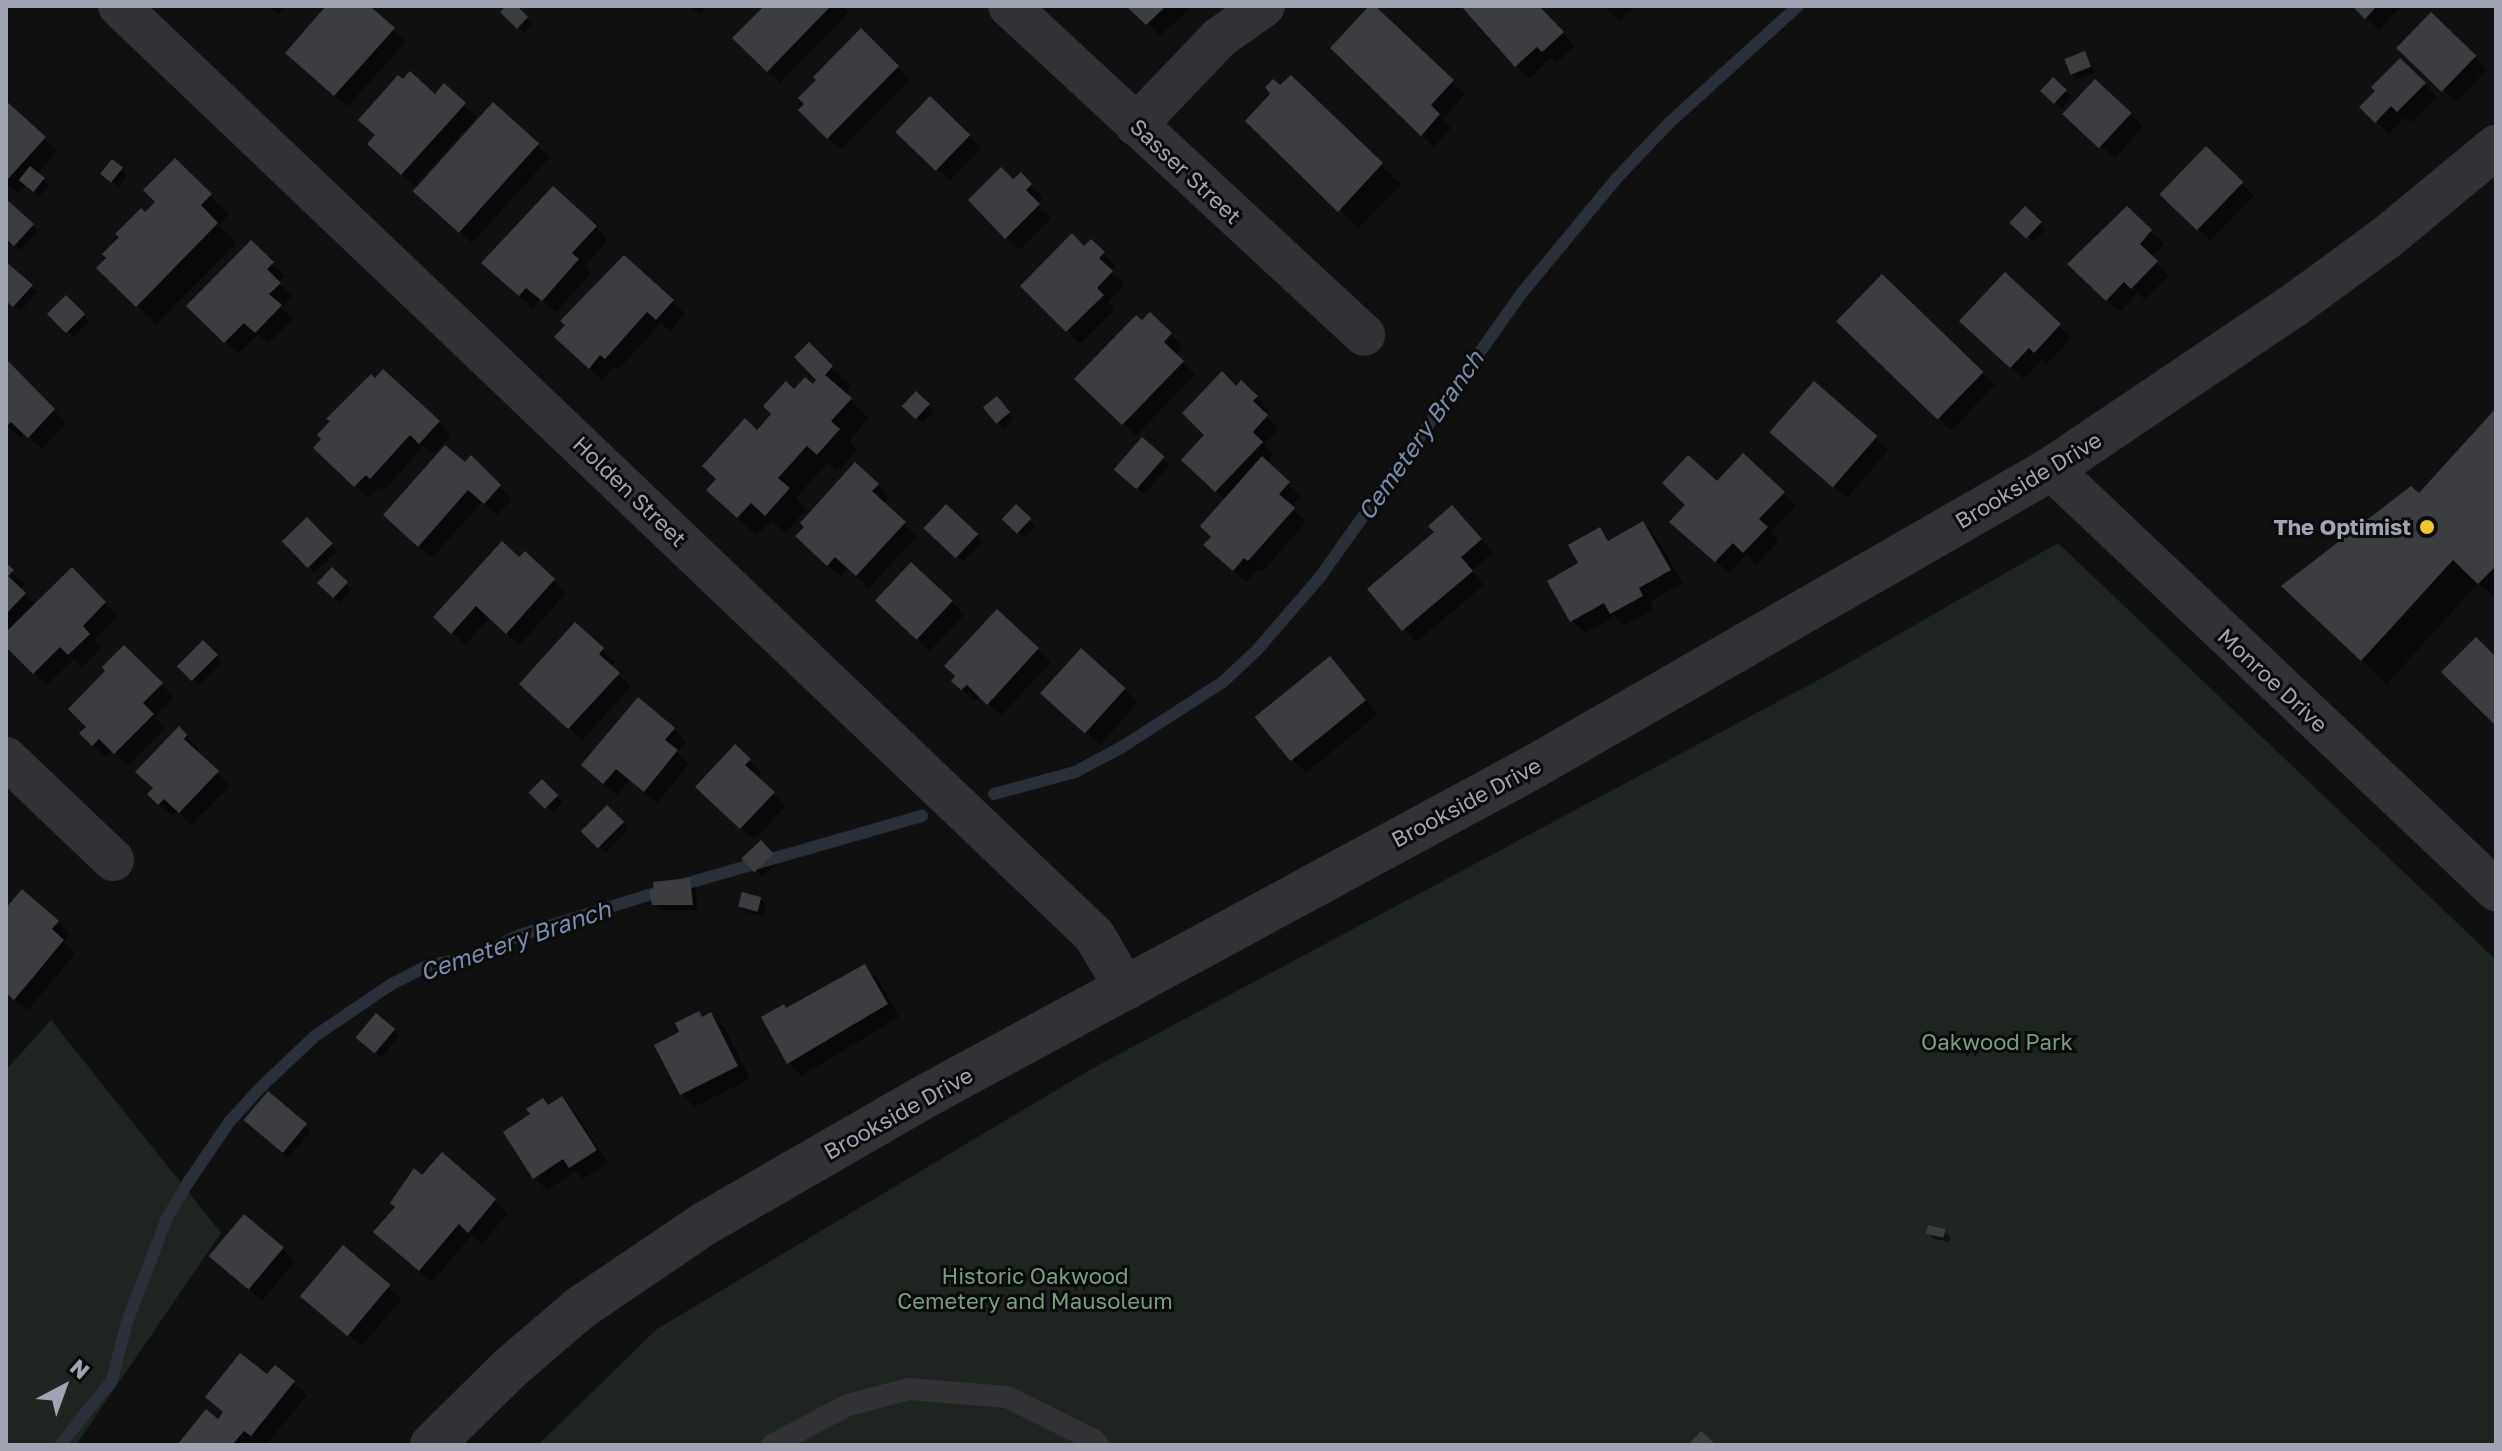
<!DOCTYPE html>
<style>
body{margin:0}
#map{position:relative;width:2502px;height:1451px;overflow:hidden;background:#101011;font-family:"Golos Text",sans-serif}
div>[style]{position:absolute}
.green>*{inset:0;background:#1e2520}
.shadow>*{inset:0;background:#0007;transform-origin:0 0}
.stream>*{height:12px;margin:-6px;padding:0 6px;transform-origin:6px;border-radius:6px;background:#2a3039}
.building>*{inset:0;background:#3c3d41;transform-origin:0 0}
.service>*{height:22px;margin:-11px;padding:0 11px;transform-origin:11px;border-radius:11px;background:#313136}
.minor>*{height:42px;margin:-21px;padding:0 21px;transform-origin:21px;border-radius:21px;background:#313136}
.tertiary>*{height:44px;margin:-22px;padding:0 22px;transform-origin:22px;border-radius:22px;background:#313136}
.dots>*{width:22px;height:22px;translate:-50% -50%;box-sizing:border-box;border:4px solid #0b0b0c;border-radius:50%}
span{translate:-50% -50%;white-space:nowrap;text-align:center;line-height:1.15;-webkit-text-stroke:6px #0b0b0c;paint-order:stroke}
.street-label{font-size:22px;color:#a1a4b2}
.poi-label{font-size:22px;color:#a1a4b2;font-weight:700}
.right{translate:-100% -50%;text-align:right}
.park-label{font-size:22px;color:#789d7f}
.water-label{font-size:24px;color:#788cad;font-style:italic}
.frame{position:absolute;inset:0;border:8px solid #a1a4b2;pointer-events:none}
.north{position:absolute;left:24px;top:1347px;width:80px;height:80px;-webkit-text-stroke:6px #0b0b0c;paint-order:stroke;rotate:41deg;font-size:22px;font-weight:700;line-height:32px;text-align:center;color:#a1a4b2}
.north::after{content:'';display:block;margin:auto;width:28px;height:36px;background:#a1a4b2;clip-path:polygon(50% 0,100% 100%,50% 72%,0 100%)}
</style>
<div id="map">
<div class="green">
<i style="clip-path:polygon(2058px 543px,2496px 960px,2496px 1445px,538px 1445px,657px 1329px,1095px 1067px,1824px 677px)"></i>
<i style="clip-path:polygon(51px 1020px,221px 1233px,76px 1445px,6px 1445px,6px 1070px)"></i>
</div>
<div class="shadow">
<i style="clip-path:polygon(268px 6px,287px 6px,278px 15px)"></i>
<i style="clip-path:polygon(329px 6px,367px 6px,406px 42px,347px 107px,300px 65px)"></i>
<i style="clip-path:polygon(509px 6px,514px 6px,532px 24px,524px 33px,503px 12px)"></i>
<i style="clip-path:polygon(690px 6px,707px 6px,700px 15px)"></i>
<i style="clip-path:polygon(767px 6px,843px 6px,849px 12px,780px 83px,735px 38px)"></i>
<i style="clip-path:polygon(1132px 6px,1192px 6px,1160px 36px)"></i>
<i style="clip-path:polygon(1464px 6px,1538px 6px,1575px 46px,1556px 63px,1550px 58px,1529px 79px)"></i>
<i style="clip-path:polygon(1604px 6px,1636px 6px,1619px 21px)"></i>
<i style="clip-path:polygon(2354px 6px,2402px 6px,2379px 30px)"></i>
<i style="clip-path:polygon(2431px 15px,2487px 69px,2457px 102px,2412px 61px)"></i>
<i style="clip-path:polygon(861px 31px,910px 80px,841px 150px,801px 110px)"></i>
<i style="clip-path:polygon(1333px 48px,1452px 82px,1465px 94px,1443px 119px,1451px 128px,1434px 147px)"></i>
<i style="clip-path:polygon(2085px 53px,2095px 73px,2077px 79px,2071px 73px)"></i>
<i style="clip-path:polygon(2400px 60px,2437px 97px,2411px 123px,2405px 117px,2389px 134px,2362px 107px)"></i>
<i style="left:1291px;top:78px;width:153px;height:61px;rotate:44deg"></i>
<i style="left:2053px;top:80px;width:25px;height:15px;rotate:42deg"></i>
<i style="clip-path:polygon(435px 96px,464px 105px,477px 117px,414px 186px,382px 156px)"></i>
<i style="left:930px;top:99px;width:71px;height:45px;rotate:44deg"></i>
<i style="clip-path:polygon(6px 104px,57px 151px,37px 174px,49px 185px,39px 197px,26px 185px,18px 194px,6px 183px)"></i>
<i style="clip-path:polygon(2130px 114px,2143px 127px,2115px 158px,2079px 127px)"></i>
<i style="clip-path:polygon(537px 145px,550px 157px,472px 243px,429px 204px)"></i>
<i style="left:2206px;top:149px;width:67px;height:63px;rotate:44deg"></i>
<i style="clip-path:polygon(175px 161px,229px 214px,219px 225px,236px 243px,156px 325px,99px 268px,158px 202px)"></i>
<i style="clip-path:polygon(122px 170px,127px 176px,118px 187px,103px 173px)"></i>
<i style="clip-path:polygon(1020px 175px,1043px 198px,1037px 204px,1051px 218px,1019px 250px,970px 200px)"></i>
<i style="clip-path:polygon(6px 202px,38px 231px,21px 250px,6px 237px)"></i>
<i style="clip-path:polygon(2127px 208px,2164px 244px,2151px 258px,2169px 275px,2145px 300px,2138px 293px,2120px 312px,2070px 264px)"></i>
<i style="left:2025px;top:209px;width:29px;height:18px;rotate:44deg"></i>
<i style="clip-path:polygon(596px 227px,608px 240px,584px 267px,591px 273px,556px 312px,540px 299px,532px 308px,497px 276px)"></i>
<i style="clip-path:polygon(1091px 242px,1116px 266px,1110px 271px,1124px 285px,1108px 302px,1115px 309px,1080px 344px,1022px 286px)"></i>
<i style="clip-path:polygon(251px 243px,285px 276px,278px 283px,292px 296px,281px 308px,293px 319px,268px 344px,258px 334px,238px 354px,188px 306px)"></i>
<i style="clip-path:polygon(6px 265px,37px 292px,20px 312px,6px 299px)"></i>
<i style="clip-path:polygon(603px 276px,673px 301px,685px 314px,670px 331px,661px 323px,618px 370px,614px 366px,602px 380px,569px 349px,567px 326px,563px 321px)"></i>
<i style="left:1882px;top:276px;width:157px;height:63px;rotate:44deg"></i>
<i style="left:66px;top:298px;width:33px;height:23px;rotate:44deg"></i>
<i style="clip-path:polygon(1150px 314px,1183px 347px,1175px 355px,1195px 374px,1136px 436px,1077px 379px)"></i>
<i style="clip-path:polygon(2059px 326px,2072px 338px,2047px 364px,2042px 359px,2024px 379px,1974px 334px)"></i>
<i style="clip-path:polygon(809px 344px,851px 386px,844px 394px,869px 418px,849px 441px,858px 450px,837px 472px,827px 463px,796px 498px,807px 509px,785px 533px,771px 520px,757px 536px,728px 509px,757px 432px,795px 392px,813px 386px,819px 380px)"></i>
<i style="clip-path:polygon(6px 362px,66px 423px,42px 449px,25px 433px,20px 438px,6px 425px)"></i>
<i style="clip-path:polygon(1242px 383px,1269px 410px,1265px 415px,1279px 429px,1264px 445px,1274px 456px,1267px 464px,1301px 496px,1291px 507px,1306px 522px,1262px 572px,1258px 569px,1246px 582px,1219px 558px,1213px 537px,1226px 500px,1184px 459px,1207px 435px)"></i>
<i style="left:916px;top:394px;width:25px;height:17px;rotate:43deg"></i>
<i style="left:997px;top:399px;width:26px;height:14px;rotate:50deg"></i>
<i style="clip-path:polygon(2496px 411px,2496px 600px,2478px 583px,2387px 684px,2308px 611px)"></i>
<i style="clip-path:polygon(439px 422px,451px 435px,433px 455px,424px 446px,384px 490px,380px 486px,368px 498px,328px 461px)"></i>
<i style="clip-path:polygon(1875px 437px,1888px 450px,1847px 498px,1785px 445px)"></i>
<i style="clip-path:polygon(1142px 440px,1170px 465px,1144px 494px,1122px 476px)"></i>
<i style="clip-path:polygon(1743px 456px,1796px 506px,1770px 533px,1779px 541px,1757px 564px,1747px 554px,1729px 573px,1685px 534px,1717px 484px)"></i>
<i style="clip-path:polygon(471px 458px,512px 499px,497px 515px,482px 502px,432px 558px,398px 528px)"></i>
<i style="clip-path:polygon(878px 485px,890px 498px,883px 504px,917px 536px,869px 588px,848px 568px,841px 577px,810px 549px)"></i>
<i style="left:946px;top:507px;width:50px;height:28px;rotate:43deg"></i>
<i style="left:1016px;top:507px;width:27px;height:16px;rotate:45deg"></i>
<i style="left:307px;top:520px;width:43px;height:31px;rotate:46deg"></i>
<i style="clip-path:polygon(1465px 520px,1493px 553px,1472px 570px,1484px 585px,1416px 642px,1370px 589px)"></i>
<i style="clip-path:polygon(1643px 523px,1655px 536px,1683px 583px,1650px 601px,1654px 609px,1624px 625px,1615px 616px,1585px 633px,1572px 620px,1580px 564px,1600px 530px,1611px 541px)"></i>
<i style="clip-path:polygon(525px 554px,566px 593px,520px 645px,489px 618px,465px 645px,449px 629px)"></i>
<i style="clip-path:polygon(6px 566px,25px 584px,20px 590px,36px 605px,72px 570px,117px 616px,94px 640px,101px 648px,82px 667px,74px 659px,47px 685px,6px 644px)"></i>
<i style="left:332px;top:570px;width:28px;height:18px;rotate:44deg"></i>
<i style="clip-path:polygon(952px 602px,964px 615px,930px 651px,890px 614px)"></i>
<i style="clip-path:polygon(997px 612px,1051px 662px,1001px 716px,981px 696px,975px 702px,954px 681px)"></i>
<i style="left:203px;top:643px;width:27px;height:33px;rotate:45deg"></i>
<i style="clip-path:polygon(124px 648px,174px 697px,154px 717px,165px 728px,128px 765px,113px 750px,105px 757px,82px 733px)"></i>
<i style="clip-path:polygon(602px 650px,615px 662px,611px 667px,631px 687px,582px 740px,534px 696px)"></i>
<i style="clip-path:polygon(1081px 651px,1138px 702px,1100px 745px,1057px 707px)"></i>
<i style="clip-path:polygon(1343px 672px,1378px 714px,1306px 773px,1293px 760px)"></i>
<i style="clip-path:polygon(179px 729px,199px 749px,196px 752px,230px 785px,192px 825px,178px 811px,172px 816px,149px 794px)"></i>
<i style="clip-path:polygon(674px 729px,686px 742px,677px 752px,689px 764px,657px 803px,630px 780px,617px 795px,596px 778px)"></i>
<i style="clip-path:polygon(736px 747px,762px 773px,756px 778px,786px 806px,754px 840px,710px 800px)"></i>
<i style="left:542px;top:782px;width:29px;height:15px;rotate:44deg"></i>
<i style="left:607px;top:808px;width:30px;height:33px;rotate:44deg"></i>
<i style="left:761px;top:843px;width:25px;height:23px;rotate:45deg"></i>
<i style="clip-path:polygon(689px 880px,695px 886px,698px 910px,660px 910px,653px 904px)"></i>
<i style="clip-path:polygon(760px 898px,766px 904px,764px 916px,747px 913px,741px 907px)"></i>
<i style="clip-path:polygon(6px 908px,58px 922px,70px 935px,64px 942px,75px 954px,27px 1011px,6px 993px)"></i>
<i style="clip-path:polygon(865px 966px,878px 979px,899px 1017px,801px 1076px,789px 1063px,763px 1018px,787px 1010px)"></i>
<i style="clip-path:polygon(698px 1013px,703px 1018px,711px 1014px,724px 1027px,750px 1079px,694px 1107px,682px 1094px,656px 1046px,682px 1033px)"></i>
<i style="clip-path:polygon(394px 1031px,399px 1036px,382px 1058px,364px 1043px)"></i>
<i style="clip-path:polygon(561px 1099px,574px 1111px,608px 1163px,583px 1179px,576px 1171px,547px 1190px,535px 1178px,506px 1133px)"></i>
<i style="clip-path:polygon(305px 1125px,311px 1131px,288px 1158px,251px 1126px)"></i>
<i style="clip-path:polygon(442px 1155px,508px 1213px,482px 1244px,472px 1235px,432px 1282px,388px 1245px,422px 1178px)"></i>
<i style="clip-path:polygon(1945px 1231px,1950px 1237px,1949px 1242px,1934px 1239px,1928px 1233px)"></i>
<i style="left:343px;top:1248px;width:78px;height:62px;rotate:41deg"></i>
<i style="clip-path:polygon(282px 1249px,295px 1261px,262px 1301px,224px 1268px)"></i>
<i style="clip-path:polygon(275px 1367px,307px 1395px,266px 1445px,257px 1442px,255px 1445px,179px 1445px,218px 1422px,224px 1413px,207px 1397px,268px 1377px)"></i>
</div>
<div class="stream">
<i style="left:994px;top:794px;width:84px;rotate:-15.2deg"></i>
<i style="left:1075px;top:772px;width:53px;rotate:-28deg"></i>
<i style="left:1122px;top:747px;width:120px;rotate:-32.8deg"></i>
<i style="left:1223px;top:682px;width:47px;rotate:-43.3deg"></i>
<i style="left:1257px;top:650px;width:96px;rotate:-49.2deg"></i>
<i style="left:1320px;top:577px;width:347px;rotate:-54.6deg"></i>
<i style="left:1521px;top:294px;width:149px;rotate:-50.4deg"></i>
<i style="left:1616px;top:179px;width:77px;rotate:-46.6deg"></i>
<i style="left:1669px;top:123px;width:174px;rotate:-42.2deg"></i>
<i style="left:60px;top:1445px;width:83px;rotate:-51.3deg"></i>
<i style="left:112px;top:1380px;width:60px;rotate:-75.5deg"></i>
<i style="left:127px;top:1322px;width:111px;rotate:-69deg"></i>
<i style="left:167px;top:1218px;width:43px;rotate:-59.3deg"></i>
<i style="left:189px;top:1181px;width:73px;rotate:-55.7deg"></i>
<i style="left:230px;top:1121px;width:46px;rotate:-47.6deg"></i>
<i style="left:261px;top:1087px;width:74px;rotate:-43.4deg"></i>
<i style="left:315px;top:1036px;width:91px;rotate:-34.2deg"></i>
<i style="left:390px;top:985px;width:42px;rotate:-27.2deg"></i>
<i style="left:427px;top:966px;width:52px;rotate:-12.2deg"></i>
<i style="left:478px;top:955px;width:47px;rotate:-25.5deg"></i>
<i style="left:520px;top:935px;width:161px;rotate:-17.3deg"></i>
<i style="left:674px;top:887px;width:258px;rotate:-16deg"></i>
</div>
<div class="building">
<i style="clip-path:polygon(326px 6px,370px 6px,395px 28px,334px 96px,285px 53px)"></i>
<i style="clip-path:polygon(506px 6px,517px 6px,528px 17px,517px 29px,500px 12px)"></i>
<i style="clip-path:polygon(764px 6px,831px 6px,767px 72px,732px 38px)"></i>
<i style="clip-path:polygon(1126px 6px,1166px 6px,1146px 25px)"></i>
<i style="clip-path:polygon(1369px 6px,1375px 6px,1454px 80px,1431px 105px,1440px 114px,1421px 136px,1330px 48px)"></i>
<i style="clip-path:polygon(1461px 6px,1539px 6px,1564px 32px,1542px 52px,1537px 47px,1515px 67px)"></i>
<i style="clip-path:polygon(2352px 6px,2377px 6px,2365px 19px)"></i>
<i style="left:2431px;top:12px;width:63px;height:50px;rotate:44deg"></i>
<i style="clip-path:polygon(861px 28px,899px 66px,827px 139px,798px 110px,804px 104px,798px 98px,816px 80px,813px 77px)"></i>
<i style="left:2085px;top:51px;width:17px;height:22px;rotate:69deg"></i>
<i style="clip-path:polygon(2400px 58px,2426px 83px,2397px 112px,2391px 106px,2375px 123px,2359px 107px,2375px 91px,2371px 87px)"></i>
<i style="clip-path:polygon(410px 71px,435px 94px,444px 83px,466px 103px,401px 175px,367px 144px,375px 135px,358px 120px,398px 75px,403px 79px)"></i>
<i style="clip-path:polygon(1291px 75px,1383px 163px,1338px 212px,1245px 121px,1270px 94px,1265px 87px,1273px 79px,1280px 85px)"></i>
<i style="left:2053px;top:77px;width:19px;height:19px;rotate:43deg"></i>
<i style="left:2095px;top:79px;width:50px;height:48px;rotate:43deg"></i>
<i style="left:930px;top:96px;width:56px;height:50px;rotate:44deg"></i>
<i style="clip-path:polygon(6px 101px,46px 137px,6px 181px)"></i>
<i style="left:493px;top:102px;width:62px;height:120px;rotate:42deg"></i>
<i style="left:2206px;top:146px;width:52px;height:67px;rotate:44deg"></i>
<i style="clip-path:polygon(175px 158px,212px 194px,201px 205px,218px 223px,136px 307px,96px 268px,106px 258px,102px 254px,119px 237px,115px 234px,141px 208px,145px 212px,155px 202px,143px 190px)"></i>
<i style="left:112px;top:159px;width:14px;height:19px;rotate:39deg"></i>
<i style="left:30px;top:166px;width:19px;height:18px;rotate:39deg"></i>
<i style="clip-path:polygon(1001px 167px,1013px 179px,1021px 172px,1032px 184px,1026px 190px,1040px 204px,1005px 239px,968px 200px)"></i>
<i style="clip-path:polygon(553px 186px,597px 226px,572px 253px,579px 259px,542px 301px,526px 288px,519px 296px,481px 263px)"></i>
<i style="clip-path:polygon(6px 199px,34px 224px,14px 246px,6px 239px)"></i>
<i style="left:2025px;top:206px;width:23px;height:23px;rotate:43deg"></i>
<i style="clip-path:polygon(2127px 206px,2152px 230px,2140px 244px,2158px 261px,2131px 289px,2124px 282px,2106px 301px,2067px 264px)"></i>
<i style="clip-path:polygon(1072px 233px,1084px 246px,1091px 239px,1105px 252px,1099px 258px,1113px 271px,1097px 288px,1104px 295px,1066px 332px,1020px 286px)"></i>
<i style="clip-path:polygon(251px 240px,274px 262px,267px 269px,281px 283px,269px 294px,282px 305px,255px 333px,244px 323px,224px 343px,186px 306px)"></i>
<i style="clip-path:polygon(624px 255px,674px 300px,656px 320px,647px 312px,605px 359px,600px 355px,589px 369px,554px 337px,565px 325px,560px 321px)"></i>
<i style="clip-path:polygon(6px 262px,33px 285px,13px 307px,6px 301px)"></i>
<i style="clip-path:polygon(2005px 272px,2061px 324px,2034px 353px,2029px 348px,2010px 368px,1959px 321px)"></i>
<i style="left:1882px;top:274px;width:141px;height:66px;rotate:44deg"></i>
<i style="left:66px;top:295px;width:27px;height:27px;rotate:45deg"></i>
<i style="clip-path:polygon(1150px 312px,1172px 333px,1164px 342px,1184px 361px,1122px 425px,1074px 379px,1136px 315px,1142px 320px)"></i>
<i style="clip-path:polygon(809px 342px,833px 366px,825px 375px,852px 398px,831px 421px,840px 429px,817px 455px,807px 446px,778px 478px,790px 488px,765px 516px,751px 503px,737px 518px,706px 490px,716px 479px,702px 466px,745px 418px,757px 430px,771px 414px,763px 406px,786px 381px,794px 389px,805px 377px,813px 384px,816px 380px,794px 357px)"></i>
<i style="clip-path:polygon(6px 359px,55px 409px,28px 438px,11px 422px,6px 427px)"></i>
<i style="clip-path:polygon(383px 369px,440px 421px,419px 444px,410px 435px,370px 479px,366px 475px,354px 487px,313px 448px,321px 439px,317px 435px,330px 421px,326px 419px,371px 374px,375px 378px)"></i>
<i style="clip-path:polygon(1222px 371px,1236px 386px,1241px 380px,1258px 396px,1253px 401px,1268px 415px,1253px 432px,1263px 442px,1215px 492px,1181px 460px,1204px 435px,1182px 413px)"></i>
<i style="left:1814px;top:381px;width:84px;height:68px;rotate:41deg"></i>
<i style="left:916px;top:391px;width:19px;height:21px;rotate:43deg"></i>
<i style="left:997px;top:396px;width:21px;height:18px;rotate:51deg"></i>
<i style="clip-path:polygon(2496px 408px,2496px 566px,2478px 584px,2453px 560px,2361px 661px,2281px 586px,2411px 486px,2419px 493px)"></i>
<i style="left:1142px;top:437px;width:30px;height:43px;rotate:41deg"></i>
<i style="clip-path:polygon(445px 445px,465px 462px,471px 455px,501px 485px,484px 504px,468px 490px,418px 547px,383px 515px)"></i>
<i style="clip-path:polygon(1743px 453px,1785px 492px,1759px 519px,1768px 527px,1743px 553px,1733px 543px,1715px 562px,1669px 522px,1685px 505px,1662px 483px,1688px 455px,1717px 481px)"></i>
<i style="clip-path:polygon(1262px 456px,1290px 482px,1279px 494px,1295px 508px,1248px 561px,1244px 558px,1233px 571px,1203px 545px,1211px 537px,1200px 526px)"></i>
<i style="clip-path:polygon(855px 462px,879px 484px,872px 491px,906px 522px,856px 576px,835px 557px,827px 566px,795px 536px,804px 527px,800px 523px)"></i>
<i style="left:946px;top:504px;width:44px;height:33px;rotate:43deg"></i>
<i style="left:1016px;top:504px;width:21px;height:21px;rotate:43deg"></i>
<i style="clip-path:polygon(1452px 505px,1482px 539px,1461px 557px,1473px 571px,1402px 631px,1367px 589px,1434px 532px,1428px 526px)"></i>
<i style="left:307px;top:517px;width:37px;height:35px;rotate:46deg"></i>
<i style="clip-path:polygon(1643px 521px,1671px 570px,1639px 588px,1643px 596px,1610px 614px,1604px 603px,1570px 622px,1547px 581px,1578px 563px,1568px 545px,1600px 527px,1608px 541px)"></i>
<i style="clip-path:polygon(502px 541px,519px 557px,525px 551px,555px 579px,506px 634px,476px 606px,451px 634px,433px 617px)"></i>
<i style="left:911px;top:562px;width:57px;height:53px;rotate:43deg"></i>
<i style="clip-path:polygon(6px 563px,14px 570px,8px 576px,26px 593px,6px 614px)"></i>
<i style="clip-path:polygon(72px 567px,106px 602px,83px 626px,90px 634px,68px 655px,60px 647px,33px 674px,6px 647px,6px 632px)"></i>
<i style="left:332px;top:567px;width:22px;height:22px;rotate:43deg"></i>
<i style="clip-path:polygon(997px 609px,1039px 648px,987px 705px,967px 685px,961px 690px,951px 681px,955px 676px,944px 666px)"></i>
<i style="clip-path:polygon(575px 622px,604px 648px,599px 654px,620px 673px,568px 729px,519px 684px)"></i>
<i style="clip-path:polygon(2476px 637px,2496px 657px,2496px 726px,2441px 672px)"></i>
<i style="left:203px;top:640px;width:21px;height:37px;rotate:45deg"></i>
<i style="clip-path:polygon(124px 645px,163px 683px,143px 703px,154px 714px,114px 754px,99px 739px,92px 746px,79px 733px,86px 727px,68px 709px,105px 671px,102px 667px)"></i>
<i style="left:1081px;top:648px;width:60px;height:61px;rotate:42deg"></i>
<i style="left:1330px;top:656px;width:57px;height:97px;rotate:51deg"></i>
<i style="clip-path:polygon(638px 697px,675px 728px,665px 740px,678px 750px,644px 792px,616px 769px,603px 784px,581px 765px)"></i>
<i style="clip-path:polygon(179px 726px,187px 735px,184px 739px,219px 771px,179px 813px,164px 799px,158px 805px,147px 794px,153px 788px,135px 772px)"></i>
<i style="clip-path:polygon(735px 744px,751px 759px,745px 765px,775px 792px,740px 829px,695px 787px)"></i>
<i style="left:542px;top:779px;width:23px;height:19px;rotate:45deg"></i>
<i style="left:607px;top:805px;width:24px;height:37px;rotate:45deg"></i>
<i style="left:761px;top:840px;width:19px;height:27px;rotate:47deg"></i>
<i style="clip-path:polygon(690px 878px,693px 905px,652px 905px,649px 890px,654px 889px,653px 882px)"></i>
<i style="clip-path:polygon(22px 889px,59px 921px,52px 929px,64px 940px,14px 1000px,6px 993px,6px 908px)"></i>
<i style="left:742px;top:892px;width:20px;height:15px;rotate:15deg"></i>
<i style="clip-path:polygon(865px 964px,888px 1004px,787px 1064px,761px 1017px,784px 1004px,786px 1008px)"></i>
<i style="clip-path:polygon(699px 1011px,702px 1017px,711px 1012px,738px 1066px,680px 1095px,654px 1045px,679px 1032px,675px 1023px)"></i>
<i style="left:376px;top:1013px;width:25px;height:32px;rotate:40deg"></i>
<i style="left:268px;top:1091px;width:51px;height:38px;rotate:40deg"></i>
<i style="clip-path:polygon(562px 1096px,597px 1150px,569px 1168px,563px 1159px,533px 1179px,503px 1132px,530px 1114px,526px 1109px,543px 1098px,548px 1105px)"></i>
<i style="clip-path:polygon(442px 1152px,496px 1199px,468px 1233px,459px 1224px,419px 1271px,373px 1232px,395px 1207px,390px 1203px,414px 1168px,422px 1175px)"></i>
<i style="left:244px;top:1214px;width:52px;height:55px;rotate:40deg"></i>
<i style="left:1928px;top:1225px;width:18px;height:9px;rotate:13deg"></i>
<i style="left:343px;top:1245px;width:62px;height:67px;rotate:40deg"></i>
<i style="clip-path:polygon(240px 1353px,267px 1374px,275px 1365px,295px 1381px,251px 1436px,244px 1431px,232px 1445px,177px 1445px,206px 1409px,218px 1419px,223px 1412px,205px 1397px)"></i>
<i style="clip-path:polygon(1701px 1431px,1716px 1445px,1688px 1445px)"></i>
</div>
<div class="service">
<i style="left:772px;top:1445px;width:86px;rotate:-27.8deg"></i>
<i style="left:848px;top:1405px;width:63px;rotate:-14.7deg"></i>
<i style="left:909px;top:1389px;width:98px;rotate:4.7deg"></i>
<i style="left:1007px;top:1397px;width:95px;rotate:26.3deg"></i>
<i style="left:1092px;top:1439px;width:8px;rotate:45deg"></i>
</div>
<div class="minor">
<i style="left:119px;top:6px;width:1347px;rotate:43.62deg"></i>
<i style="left:1094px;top:935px;width:63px;rotate:59.3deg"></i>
<i style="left:1009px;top:6px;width:484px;rotate:42.8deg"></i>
<i style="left:1136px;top:125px;width:120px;rotate:-46.3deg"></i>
<i style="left:1219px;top:38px;width:55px;rotate:-35.4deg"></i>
<i style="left:2051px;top:469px;width:613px;rotate:43.41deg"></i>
<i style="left:6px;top:758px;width:148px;rotate:43.6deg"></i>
</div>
<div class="tertiary">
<i style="left:432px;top:1445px;width:110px;rotate:-44.6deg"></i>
<i style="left:510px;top:1368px;width:92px;rotate:-40.6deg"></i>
<i style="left:580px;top:1308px;width:150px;rotate:-34.1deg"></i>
<i style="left:704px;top:1224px;width:252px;rotate:-30deg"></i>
<i style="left:922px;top:1098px;width:697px;rotate:-28.44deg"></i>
<i style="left:1535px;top:766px;width:595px;rotate:-29.92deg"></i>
<i style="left:2051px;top:469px;width:292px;rotate:-34deg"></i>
<i style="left:2293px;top:306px;width:115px;rotate:-36.2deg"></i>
<i style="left:2386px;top:238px;width:143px;rotate:-39.6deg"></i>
</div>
<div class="dots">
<i style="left:2427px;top:527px;background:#eec82b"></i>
</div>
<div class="street-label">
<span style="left:1186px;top:171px;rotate:43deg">Sasser Street</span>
<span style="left:2028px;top:480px;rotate:-31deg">Brookside Drive</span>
<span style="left:630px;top:491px;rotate:44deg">Holden Street</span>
<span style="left:2273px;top:680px;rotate:43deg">Monroe Drive</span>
<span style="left:1466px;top:802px;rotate:-28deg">Brookside Drive</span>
<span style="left:898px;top:1113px;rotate:-29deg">Brookside Drive</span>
</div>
<div class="poi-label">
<span class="right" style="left:2411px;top:527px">The Optimist</span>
</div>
<div class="park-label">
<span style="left:1997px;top:1042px">Oakwood Park</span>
<span style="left:1035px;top:1288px">Historic Oakwood<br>Cemetery and Mausoleum</span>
</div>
<div class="water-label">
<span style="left:1420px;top:435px;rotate:-55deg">Cemetery Branch</span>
<span style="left:515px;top:940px;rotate:-19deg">Cemetery Branch</span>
</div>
<div class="frame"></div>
<div class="north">N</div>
</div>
